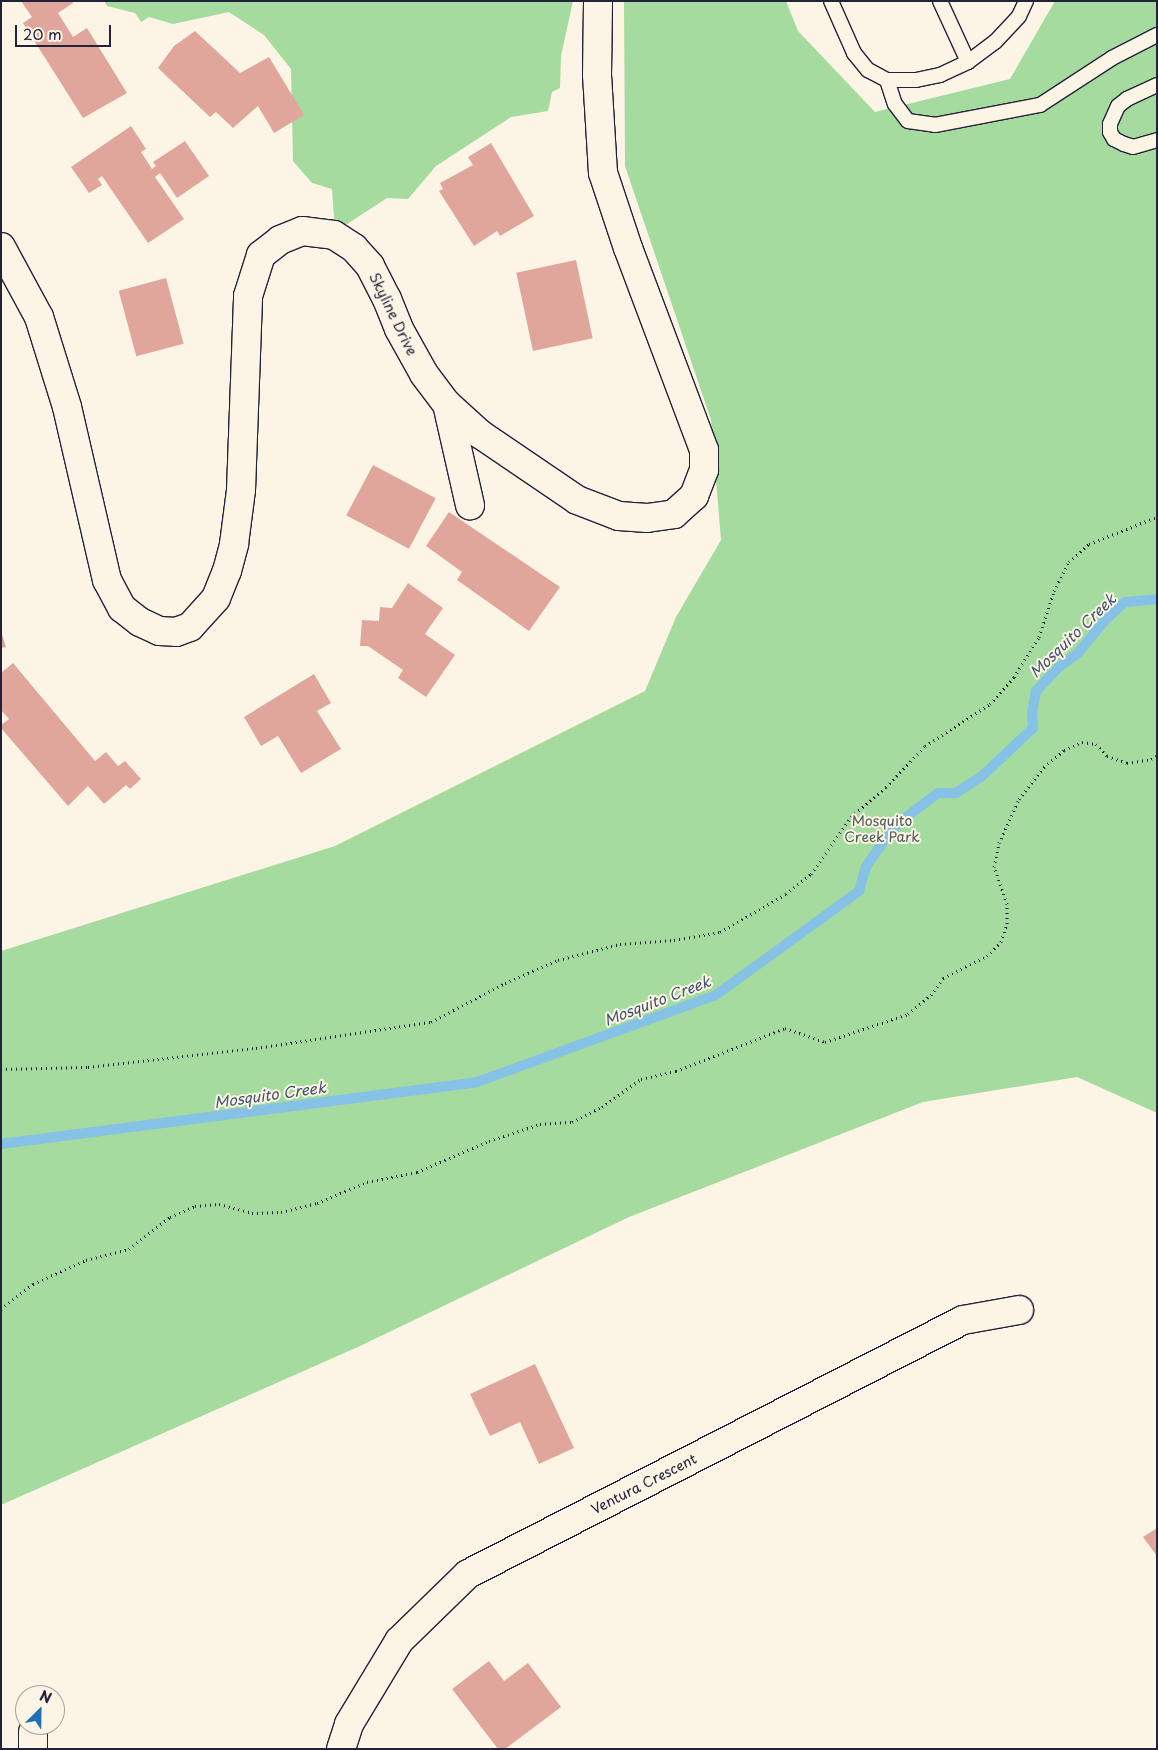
<!DOCTYPE html>
<style>
body{margin:0}
#map{position:relative;width:1158px;height:1750px;overflow:hidden;background:#fcf5e5;font-family:"Playpen Sans",sans-serif}
div>[style]{position:absolute}
.green>*{inset:0;background:#a5db9e}
.stream>*{height:10px;margin:-5px;padding:0 5px;transform-origin:5px;border-radius:5px;background:#85c2e5}
.building>*{inset:0;background:#e0a69c;transform-origin:0 0}
.path>*{height:3px;margin-top:-1.5px;transform-origin:0;background:repeating-linear-gradient(90deg,#22223b 0 1px,transparent 0 5px)}
.roads{filter:drop-shadow(1px 0 #22223b) drop-shadow(-1px 0 #22223b) drop-shadow(0 1px #22223b) drop-shadow(0 -1px #22223b)}
.lane>*{height:14px;margin:-7px;padding:0 7px;transform-origin:7px;border-radius:7px;background:#fcf5e5}
.street>*{height:28px;margin:-14px;padding:0 14px;transform-origin:14px;border-radius:14px;background:#fcf5e5}
span{translate:-50% -50%;white-space:nowrap;text-align:center;line-height:1.15;-webkit-text-stroke:4px #fcf5e5;paint-order:stroke}
.street-label{font-size:14px;color:#22223b}
.park-label{font-size:14px;color:#495a59}
.water-label{font-size:15px;color:#40526e;font-style:italic}
.frame{position:absolute;inset:0;border:2px solid #22223b;pointer-events:none}
.north{position:absolute;left:15px;top:1685px;width:50px;height:50px;box-sizing:border-box;background:#fcf5e5;border:1px solid #a5a1a1;border-radius:50%;rotate:23deg;font-size:14px;font-weight:700;line-height:20px;text-align:center;color:#22223b}
.north::after{content:'';display:block;margin:auto;width:18px;height:22px;background:#1f6fb2;clip-path:polygon(50% 0,100% 100%,50% 72%,0 100%)}
.scale{position:absolute;left:15px;top:25px;width:96px;height:22px;box-sizing:border-box;border:2px solid #22223b;border-top:0;padding-left:6px;font-size:15px;line-height:18px;white-space:nowrap;color:#22223b;-webkit-text-stroke:4px #fcf5e5;paint-order:stroke}
</style>
<div id="map">
<div class="green">
<i style="clip-path:polygon(104px 1px,573px 1px,561px 56px,560px 88px,552px 92px,548px 111px,511px 117px,436px 166px,408px 199px,387px 198px,335px 232px,332px 189px,312px 183px,293px 161px,291px 69px,264px 35px,229px 12px,173px 24px,149px 17px,141px 22px,135px 13px,107px 6px)"></i>
<i style="clip-path:polygon(624px 1px,786px 1px,798px 31px,875px 112px,1010px 79px,1055px 1px,1157px 1px,1157px 1113px,1077px 1077px,923px 1102px,629px 1217px,360px 1346px,1px 1505px,1px 951px,335px 846px,645px 691px,676px 617px,721px 540px,711px 420px,625px 166px)"></i>
</div>
<div class="stream">
<i style="left:1px;top:1144px;width:480px;rotate:-7.4deg"></i>
<i style="left:477px;top:1082px;width:254px;rotate:-20deg"></i>
<i style="left:716px;top:995px;width:177px;rotate:-36deg"></i>
<i style="left:859px;top:891px;width:25px;rotate:-74deg"></i>
<i style="left:866px;top:867px;width:29px;rotate:-56deg"></i>
<i style="left:882px;top:843px;width:29px;rotate:-49deg"></i>
<i style="left:901px;top:821px;width:46px;rotate:-37.1deg"></i>
<i style="left:938px;top:793px;width:18px"></i>
<i style="left:956px;top:793px;width:30px;rotate:-33deg"></i>
<i style="left:981px;top:777px;width:71px;rotate:-43.3deg"></i>
<i style="left:1033px;top:728px;width:15px;rotate:-94deg"></i>
<i style="left:1032px;top:713px;width:22px;rotate:-80deg"></i>
<i style="left:1036px;top:691px;width:33px;rotate:-46deg"></i>
<i style="left:1059px;top:667px;width:24px;rotate:-36deg"></i>
<i style="left:1078px;top:653px;width:44px;rotate:-50.5deg"></i>
<i style="left:1106px;top:619px;width:25px;rotate:-42deg"></i>
<i style="left:1125px;top:602px;width:32px;rotate:-5deg"></i>
</div>
<div class="building">
<i style="clip-path:polygon(21px 1px,72px 1px,73px 3px,58px 13px,73px 37px,87px 28px,127px 93px,83px 118px,23px 23px,32px 17px)"></i>
<i style="clip-path:polygon(195px 31px,240px 73px,269px 57px,304px 115px,274px 133px,258px 106px,233px 128px,216px 112px,210px 117px,158px 68px,174px 46px)"></i>
<i style="clip-path:polygon(131px 126px,146px 149px,141px 152px,152px 169px,156px 166px,153px 162px,185px 141px,209px 176px,177px 198px,160px 173px,155px 177px,184px 219px,148px 243px,102px 176px,98px 179px,102px 185px,89px 193px,71px 167px)"></i>
<i style="clip-path:polygon(491px 143px,534px 216px,500px 236px,497px 231px,474px 246px,439px 191px,443px 189px,440px 183px,473px 165px,468px 157px)"></i>
<i style="left:576px;top:260px;width:80px;height:61px;rotate:78deg"></i>
<i style="left:166px;top:278px;width:68px;height:49px;rotate:75deg"></i>
<i style="left:373px;top:465px;width:71px;height:57px;rotate:28deg"></i>
<i style="clip-path:polygon(449px 512px,560px 587px,529px 631px,457px 580px,462px 572px,426px 546px)"></i>
<i style="clip-path:polygon(408px 583px,443px 608px,425px 634px,455px 655px,426px 697px,398px 678px,403px 670px,368px 646px,360px 646px,362px 620px,379px 621px,380px 607px,392px 608px)"></i>
<i style="clip-path:polygon(1px 631px,6px 647px,1px 648px)"></i>
<i style="clip-path:polygon(13px 663px,95px 761px,106px 752px,118px 766px,125px 761px,141px 779px,130px 789px,126px 785px,104px 804px,88px 786px,68px 806px,1px 728px,1px 725px,9px 719px,1px 710px,1px 673px)"></i>
<i style="clip-path:polygon(314px 674px,331px 703px,317px 711px,341px 749px,301px 773px,278px 736px,261px 746px,244px 717px)"></i>
<i style="clip-path:polygon(535px 1364px,574px 1448px,539px 1464px,520px 1422px,490px 1436px,470px 1394px)"></i>
<i style="clip-path:polygon(1157px 1528px,1157px 1556px,1143px 1537px)"></i>
<i style="clip-path:polygon(489px 1661px,504px 1681px,528px 1663px,561px 1707px,505px 1749px,498px 1749px,452px 1689px)"></i>
</div>
<div class="path">
<i style="left:1px;top:1069px;width:87px;rotate:-1.3deg"></i>
<i style="left:88px;top:1067px;width:169px;rotate:-6.5deg"></i>
<i style="left:256px;top:1048px;width:177px;rotate:-8.5deg"></i>
<i style="left:431px;top:1022px;width:84px;rotate:-27.8deg"></i>
<i style="left:505px;top:983px;width:58px;rotate:-23.5deg"></i>
<i style="left:558px;top:960px;width:64px;rotate:-14.5deg"></i>
<i style="left:620px;top:944px;width:54px;rotate:-4.2deg"></i>
<i style="left:674px;top:940px;width:47px;rotate:-9.9deg"></i>
<i style="left:720px;top:932px;width:76px;rotate:-29.9deg"></i>
<i style="left:786px;top:894px;width:32px;rotate:-39deg"></i>
<i style="left:811px;top:874px;width:70px;rotate:-54.9deg"></i>
<i style="left:851px;top:817px;width:46px;rotate:-40.6deg"></i>
<i style="left:886px;top:787px;width:57px;rotate:-46.4deg"></i>
<i style="left:925px;top:746px;width:77px;rotate:-32.9deg"></i>
<i style="left:990px;top:704px;width:36px;rotate:-48deg"></i>
<i style="left:1014px;top:677px;width:47px;rotate:-58deg"></i>
<i style="left:1039px;top:637px;width:48px;rotate:-71.9deg"></i>
<i style="left:1054px;top:591px;width:33px;rotate:-63deg"></i>
<i style="left:1069px;top:562px;width:27px;rotate:-42deg"></i>
<i style="left:1089px;top:544px;width:73px;rotate:-21.7deg"></i>
<i style="left:1px;top:1309px;width:41px;rotate:-38deg"></i>
<i style="left:33px;top:1284px;width:58px;rotate:-24.4deg"></i>
<i style="left:86px;top:1260px;width:44px;rotate:-14.3deg"></i>
<i style="left:129px;top:1249px;width:52px;rotate:-38deg"></i>
<i style="left:170px;top:1217px;width:27px;rotate:-24deg"></i>
<i style="left:195px;top:1206px;width:24px;rotate:-5deg"></i>
<i style="left:219px;top:1204px;width:34px;rotate:15deg"></i>
<i style="left:252px;top:1213px;width:29px;rotate:-2deg"></i>
<i style="left:281px;top:1212px;width:37px;rotate:-14deg"></i>
<i style="left:317px;top:1203px;width:54px;rotate:-22.8deg"></i>
<i style="left:367px;top:1182px;width:51px;rotate:-11.3deg"></i>
<i style="left:417px;top:1172px;width:78px;rotate:-23.3deg"></i>
<i style="left:489px;top:1141px;width:54px;rotate:-18.4deg"></i>
<i style="left:540px;top:1124px;width:32px;rotate:-4deg"></i>
<i style="left:572px;top:1122px;width:34px;rotate:-27deg"></i>
<i style="left:602px;top:1107px;width:48px;rotate:-35.7deg"></i>
<i style="left:641px;top:1079px;width:36px;rotate:-13deg"></i>
<i style="left:676px;top:1071px;width:117px;rotate:-21.5deg"></i>
<i style="left:785px;top:1028px;width:42px;rotate:19.3deg"></i>
<i style="left:825px;top:1042px;width:88px;rotate:-18.6deg"></i>
<i style="left:908px;top:1014px;width:30px;rotate:-40deg"></i>
<i style="left:931px;top:995px;width:21px;rotate:-55deg"></i>
<i style="left:943px;top:978px;width:49px;rotate:-26.6deg"></i>
<i style="left:987px;top:956px;width:20px;rotate:-45deg"></i>
<i style="left:1001px;top:942px;width:19px;rotate:-72deg"></i>
<i style="left:1007px;top:924px;width:20px;rotate:-90deg"></i>
<i style="left:1007px;top:904px;width:39px;rotate:-109deg"></i>
<i style="left:994px;top:867px;width:25px;rotate:-78deg"></i>
<i style="left:999px;top:843px;width:48px;rotate:-65.6deg"></i>
<i style="left:1019px;top:799px;width:41px;rotate:-52deg"></i>
<i style="left:1044px;top:767px;width:26px;rotate:-40deg"></i>
<i style="left:1064px;top:750px;width:20px;rotate:-24deg"></i>
<i style="left:1082px;top:742px;width:14px;rotate:8deg"></i>
<i style="left:1096px;top:744px;width:16px;rotate:47deg"></i>
<i style="left:1107px;top:756px;width:21px;rotate:19deg"></i>
<i style="left:1127px;top:763px;width:24px;rotate:-9deg"></i>
<i style="left:1151px;top:759px;width:7px;rotate:-27deg"></i>
</div>
<div class="roads">
<div class="lane">
<i style="left:831px;top:1px;width:57px;rotate:66.1deg"></i>
<i style="left:854px;top:53px;width:22px;rotate:51deg"></i>
<i style="left:868px;top:70px;width:21px;rotate:28deg"></i>
<i style="left:887px;top:80px;width:29px"></i>
<i style="left:916px;top:80px;width:25px;rotate:-12deg"></i>
<i style="left:940px;top:75px;width:31px;rotate:-25deg"></i>
<i style="left:968px;top:62px;width:34px;rotate:-37deg"></i>
<i style="left:995px;top:42px;width:35px;rotate:-47deg"></i>
<i style="left:1019px;top:16px;width:17px;rotate:-65deg"></i>
<i style="left:940px;top:1px;width:67px;rotate:65.3deg"></i>
<i style="left:887px;top:80px;width:25px;rotate:72deg"></i>
<i style="left:895px;top:104px;width:21px;rotate:53deg"></i>
<i style="left:908px;top:121px;width:27px;rotate:8deg"></i>
<i style="left:935px;top:125px;width:107px;rotate:-10.8deg"></i>
<i style="left:1040px;top:105px;width:86px;rotate:-33.1deg"></i>
<i style="left:1112px;top:58px;width:51px;rotate:-27.1deg"></i>
<i style="left:1157px;top:85px;width:33px;rotate:155deg"></i>
<i style="left:1127px;top:99px;width:11px;rotate:142deg"></i>
<i style="left:1118px;top:106px;width:20px;rotate:114deg"></i>
<i style="left:1110px;top:124px;width:8px;rotate:90deg"></i>
<i style="left:1110px;top:132px;width:8px;rotate:60deg"></i>
<i style="left:1114px;top:139px;width:11px;rotate:27deg"></i>
<i style="left:1124px;top:144px;width:9px;rotate:18deg"></i>
<i style="left:1133px;top:147px;width:25px;rotate:-16deg"></i>
</div>
<div class="street">
<i style="left:1px;top:247px;width:80px;rotate:61.5deg"></i>
<i style="left:39px;top:317px;width:94px;rotate:72.7deg"></i>
<i style="left:67px;top:407px;width:178px;rotate:77deg"></i>
<i style="left:107px;top:580px;width:32px;rotate:62deg"></i>
<i style="left:122px;top:608px;width:23px;rotate:38deg"></i>
<i style="left:140px;top:622px;width:21px;rotate:25deg"></i>
<i style="left:159px;top:631px;width:17px;rotate:3deg"></i>
<i style="left:176px;top:632px;width:15px;rotate:-20deg"></i>
<i style="left:190px;top:627px;width:39px;rotate:-48deg"></i>
<i style="left:216px;top:598px;width:29px;rotate:-68deg"></i>
<i style="left:227px;top:571px;width:28px;rotate:-75deg"></i>
<i style="left:234px;top:544px;width:54px;rotate:-82.6deg"></i>
<i style="left:241px;top:490px;width:194px;rotate:-87.9deg"></i>
<i style="left:248px;top:296px;width:43px;rotate:-72.4deg"></i>
<i style="left:261px;top:255px;width:24px;rotate:-38deg"></i>
<i style="left:280px;top:240px;width:24px;rotate:-22deg"></i>
<i style="left:302px;top:231px;width:32px;rotate:7deg"></i>
<i style="left:334px;top:235px;width:24px;rotate:33deg"></i>
<i style="left:354px;top:248px;width:24px;rotate:48deg"></i>
<i style="left:370px;top:266px;width:37px;rotate:63deg"></i>
<i style="left:387px;top:299px;width:32px;rotate:68deg"></i>
<i style="left:399px;top:329px;width:51px;rotate:60.9deg"></i>
<i style="left:424px;top:374px;width:38px;rotate:53deg"></i>
<i style="left:447px;top:404px;width:45px;rotate:42.3deg"></i>
<i style="left:480px;top:434px;width:117px;rotate:34.2deg"></i>
<i style="left:577px;top:500px;width:45px;rotate:20.9deg"></i>
<i style="left:619px;top:516px;width:28px;rotate:4deg"></i>
<i style="left:647px;top:518px;width:27px;rotate:-8deg"></i>
<i style="left:674px;top:514px;width:27px;rotate:-42deg"></i>
<i style="left:694px;top:496px;width:28px;rotate:-69deg"></i>
<i style="left:704px;top:470px;width:20px;rotate:-90deg"></i>
<i style="left:704px;top:450px;width:216px;rotate:-110.6deg"></i>
<i style="left:628px;top:248px;width:79px;rotate:-108.4deg"></i>
<i style="left:603px;top:173px;width:98px;rotate:-93.5deg"></i>
<i style="left:597px;top:75px;width:74px;rotate:-89.2deg"></i>
<i style="left:447px;top:404px;width:104px;rotate:77.2deg"></i>
<i style="left:33px;top:1749px;width:17px;rotate:-90deg"></i>
<i style="left:341px;top:1749px;width:26px;rotate:-72deg"></i>
<i style="left:349px;top:1724px;width:97px;rotate:-58.9deg"></i>
<i style="left:399px;top:1641px;width:96px;rotate:-44.2deg"></i>
<i style="left:468px;top:1574px;width:556px;rotate:-27.16deg"></i>
<i style="left:963px;top:1320px;width:57px;rotate:-10.1deg"></i>
</div>
</div>
<div class="street-label">
<span style="left:393px;top:314px;rotate:64deg">Skyline Drive</span>
<span style="left:644px;top:1484px;rotate:-27deg">Ventura Crescent</span>
</div>
<div class="park-label">
<span style="left:882px;top:829px">Mosquito<br>Creek Park</span>
</div>
<div class="water-label">
<span style="left:1072px;top:635px;rotate:-44deg">Mosquito Creek</span>
<span style="left:657px;top:1000px;rotate:-21deg">Mosquito Creek</span>
<span style="left:270px;top:1094px;rotate:-8deg">Mosquito Creek</span>
</div>
<div class="frame"></div>
<div class="north">N</div>
<div class="scale">20 m</div>
</div>
